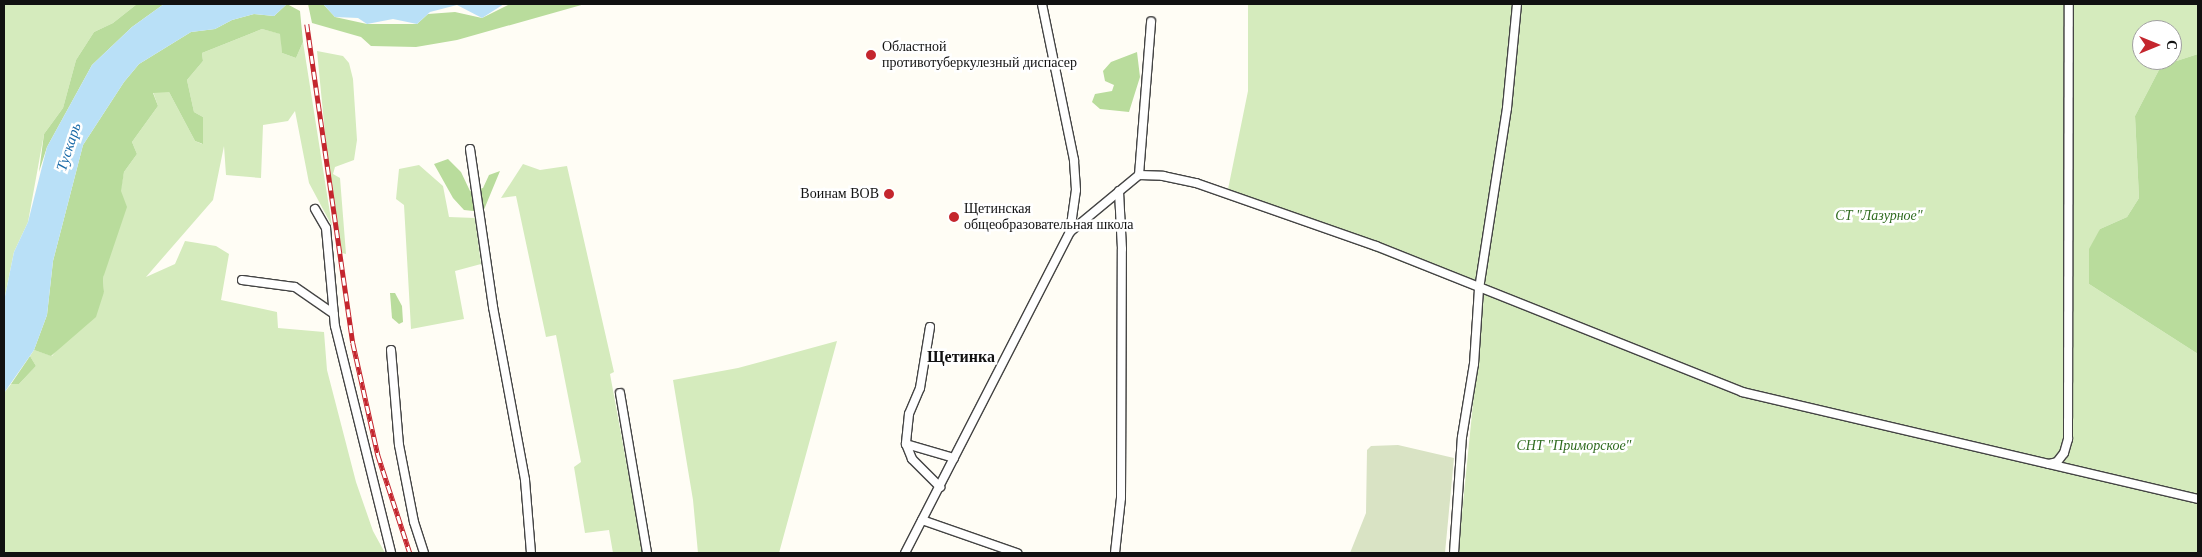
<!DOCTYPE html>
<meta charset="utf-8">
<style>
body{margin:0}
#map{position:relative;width:2202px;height:557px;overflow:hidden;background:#fffdf5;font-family:Georgia,serif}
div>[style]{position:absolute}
.green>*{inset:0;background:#d5ebbd}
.forest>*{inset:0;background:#b9dc9c}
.cemetery>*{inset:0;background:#d9e3c4}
.water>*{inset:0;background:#b9e0f7}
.roads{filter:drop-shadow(1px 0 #444) drop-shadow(-1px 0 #444) drop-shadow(0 1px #444) drop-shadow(0 -1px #444)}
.street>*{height:8px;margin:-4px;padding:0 4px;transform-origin:4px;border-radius:4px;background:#fff}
.rail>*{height:4.5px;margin-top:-2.25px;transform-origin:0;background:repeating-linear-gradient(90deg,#fff 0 8px,#c4262e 0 16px);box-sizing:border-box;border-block:1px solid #c4262e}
.dots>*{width:14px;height:14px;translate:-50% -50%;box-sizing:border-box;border:2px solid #fff;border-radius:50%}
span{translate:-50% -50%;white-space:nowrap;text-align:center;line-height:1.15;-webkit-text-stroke:5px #fff;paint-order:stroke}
.poi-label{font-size:14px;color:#111}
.left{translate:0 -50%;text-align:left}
.right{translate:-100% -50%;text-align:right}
.park-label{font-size:14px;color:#2f6b1f;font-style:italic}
.water-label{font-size:15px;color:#1768a6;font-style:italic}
.quarter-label{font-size:16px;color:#111;font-weight:700}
.frame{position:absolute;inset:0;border:5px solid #111;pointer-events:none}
.north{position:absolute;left:2132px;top:20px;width:50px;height:50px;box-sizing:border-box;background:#fff;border:1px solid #a0a0a0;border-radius:50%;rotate:90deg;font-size:14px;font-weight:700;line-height:20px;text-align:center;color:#111}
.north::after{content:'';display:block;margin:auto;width:18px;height:22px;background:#c4262e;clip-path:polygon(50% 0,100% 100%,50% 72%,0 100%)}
</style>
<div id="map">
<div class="green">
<i style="clip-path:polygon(4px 4px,137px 4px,113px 23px,94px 32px,76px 60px,63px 108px,44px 134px,28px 222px,14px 252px,4px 301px)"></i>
<i style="clip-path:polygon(evenodd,1248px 4px,2198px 4px,2198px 54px,2161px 66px,2135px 116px,2139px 198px,2127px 217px,2100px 229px,2089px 284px,2198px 354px,2198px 553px,1458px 553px,1484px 294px,1291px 219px,1226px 199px,1248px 91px,1248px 4px,2142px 30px,2172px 30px,2172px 60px,2142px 60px,2142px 30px)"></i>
<i style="clip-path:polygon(262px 29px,281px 34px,282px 53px,296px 58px,303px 42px,332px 226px,309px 183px,295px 111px,288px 121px,263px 125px,261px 178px,226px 175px,224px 146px,213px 200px,146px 277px,175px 264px,185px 241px,216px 246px,229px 254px,221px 300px,277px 312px,278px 328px,324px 332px,327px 370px,356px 482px,373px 531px,385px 553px,4px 553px,4px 393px,11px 384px,19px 384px,36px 366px,30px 356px,34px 350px,52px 356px,104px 292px,103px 278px,124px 172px,137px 154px,132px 142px,158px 106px,153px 92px,169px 92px,195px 141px,202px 144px,203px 117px,194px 112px,187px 80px,203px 61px,202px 53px)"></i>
<i style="clip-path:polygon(317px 51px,343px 56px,349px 63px,353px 79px,357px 140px,354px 160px,335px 167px,333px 174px,340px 178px,346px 254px,342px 253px,327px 154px)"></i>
<i style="clip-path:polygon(523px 164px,540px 170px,567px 166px,614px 372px,610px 374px,643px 553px,613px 553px,609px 530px,585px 533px,574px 467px,581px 462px,556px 335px,546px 337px,516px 196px,501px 198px)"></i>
<i style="clip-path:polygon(419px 165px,443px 186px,449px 217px,475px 218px,481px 264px,455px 271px,464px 319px,411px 329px,404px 205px,396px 199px,399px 169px)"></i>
<i style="clip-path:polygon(837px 341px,779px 553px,698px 553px,693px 500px,673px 380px,738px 368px)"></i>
</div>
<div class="forest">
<i style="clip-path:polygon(137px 4px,164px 4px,132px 27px,92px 65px,47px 147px,39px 172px,44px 134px,63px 108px,76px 60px,94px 32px,113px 23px)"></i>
<i style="clip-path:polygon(287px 4px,300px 11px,303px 42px,296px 58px,282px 53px,280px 34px,262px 29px,202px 53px,203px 61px,187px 80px,194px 112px,203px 117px,203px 144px,195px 141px,169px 92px,153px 93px,158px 106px,132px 142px,137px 154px,124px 172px,121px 191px,127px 207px,103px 278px,104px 292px,96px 317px,51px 356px,34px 350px,47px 315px,53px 261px,83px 145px,124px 82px,139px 64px,191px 32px,215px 29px,232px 20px,254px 14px,274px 16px)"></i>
<i style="clip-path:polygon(308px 4px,323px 4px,335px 17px,367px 24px,417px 24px,428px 14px,455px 12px,482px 18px,510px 4px,585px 4px,457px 40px,416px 47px,371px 46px,361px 37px,312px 23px)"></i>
<i style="clip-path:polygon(1137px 52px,1140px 77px,1129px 112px,1100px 109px,1092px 102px,1095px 94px,1112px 91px,1114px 85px,1105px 81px,1103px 71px,1111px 62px)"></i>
<i style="clip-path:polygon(2198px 54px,2198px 354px,2089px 284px,2089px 249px,2100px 229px,2127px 217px,2139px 198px,2135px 116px,2161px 66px)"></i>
<i style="clip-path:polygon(448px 159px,461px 172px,470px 191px,483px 188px,489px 175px,500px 171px,483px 212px,464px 210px,453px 198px,434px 164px)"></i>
<i style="clip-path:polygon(390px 293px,395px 293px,402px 306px,403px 322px,399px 324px,392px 318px)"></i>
<i style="clip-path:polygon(30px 356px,36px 366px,19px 384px,11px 384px)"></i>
</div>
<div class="cemetery">
<i style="clip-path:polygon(1398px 445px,1454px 458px,1445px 553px,1350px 553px,1366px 513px,1367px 450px,1371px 446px)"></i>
</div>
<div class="water">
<i style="clip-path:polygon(164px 4px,287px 4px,274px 16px,254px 14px,232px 20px,215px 29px,191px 32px,139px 64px,124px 82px,83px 145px,53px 261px,47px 315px,34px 350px,4px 393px,4px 301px,14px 252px,28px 222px,47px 147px,92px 65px,132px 27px)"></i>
<i style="clip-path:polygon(323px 4px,504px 4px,482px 18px,457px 5px,430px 12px,417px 24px,393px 19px,367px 24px,358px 18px,335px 17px)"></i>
</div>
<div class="roads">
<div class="street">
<i style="left:470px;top:149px;width:160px;rotate:81.7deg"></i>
<i style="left:493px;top:307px;width:176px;rotate:79.5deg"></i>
<i style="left:525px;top:480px;width:73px;rotate:85.3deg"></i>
<i style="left:1139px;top:175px;width:154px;rotate:-85.5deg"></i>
<i style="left:315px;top:209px;width:22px;rotate:60deg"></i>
<i style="left:326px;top:228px;width:98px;rotate:84.8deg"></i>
<i style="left:335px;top:326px;width:234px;rotate:76.1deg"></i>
<i style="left:1070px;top:232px;width:89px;rotate:-39.6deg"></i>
<i style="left:1139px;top:175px;width:24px;rotate:2deg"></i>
<i style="left:1163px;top:176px;width:34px;rotate:12deg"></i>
<i style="left:1196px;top:183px;width:191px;rotate:19.3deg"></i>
<i style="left:1376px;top:246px;width:394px;rotate:21.7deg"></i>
<i style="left:1742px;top:392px;width:468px;rotate:13.2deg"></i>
<i style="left:242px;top:280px;width:53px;rotate:7.5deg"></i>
<i style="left:295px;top:287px;width:47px;rotate:34.7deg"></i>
<i style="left:930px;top:327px;width:62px;rotate:99.3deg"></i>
<i style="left:920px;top:388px;width:28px;rotate:113deg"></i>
<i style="left:909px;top:414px;width:30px;rotate:96deg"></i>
<i style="left:906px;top:444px;width:16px;rotate:68deg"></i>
<i style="left:912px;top:459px;width:40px;rotate:45deg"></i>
<i style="left:391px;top:350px;width:95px;rotate:85.2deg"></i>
<i style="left:399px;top:445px;width:78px;rotate:79deg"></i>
<i style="left:414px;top:522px;width:33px;rotate:72deg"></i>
<i style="left:620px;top:393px;width:162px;rotate:80.4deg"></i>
<i style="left:906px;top:444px;width:50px;rotate:16.3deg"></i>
<i style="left:2049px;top:464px;width:8px;rotate:-14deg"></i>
<i style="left:2057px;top:462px;width:11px;rotate:-52deg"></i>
<i style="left:2064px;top:453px;width:15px;rotate:-74deg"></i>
<i style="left:2068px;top:439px;width:435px;rotate:-89.9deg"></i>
<i style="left:922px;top:520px;width:101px;rotate:19.2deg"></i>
<i style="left:905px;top:553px;width:361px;rotate:-62.8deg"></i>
<i style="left:1070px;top:232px;width:42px;rotate:-81.9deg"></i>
<i style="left:1076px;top:190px;width:30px;rotate:-94deg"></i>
<i style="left:1074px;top:160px;width:159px;rotate:-101.6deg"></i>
<i style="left:1115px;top:553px;width:55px;rotate:-83.8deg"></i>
<i style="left:1121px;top:498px;width:249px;rotate:-89.8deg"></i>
<i style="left:1122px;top:249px;width:58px;rotate:-93deg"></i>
<i style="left:1454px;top:553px;width:116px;rotate:-86.1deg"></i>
<i style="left:1462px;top:437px;width:74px;rotate:-80.7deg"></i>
<i style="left:1474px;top:364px;width:75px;rotate:-86.2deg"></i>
<i style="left:1479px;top:289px;width:183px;rotate:-81.2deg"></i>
<i style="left:1507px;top:108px;width:104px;rotate:-84.5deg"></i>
</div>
</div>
<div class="rail">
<i style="left:307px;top:24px;width:322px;rotate:81.8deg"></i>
<i style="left:353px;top:343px;width:115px;rotate:77.4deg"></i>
<i style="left:378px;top:455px;width:103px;rotate:71.9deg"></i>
</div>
<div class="dots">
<i style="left:871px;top:55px;background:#c4262e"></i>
<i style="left:889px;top:194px;background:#c4262e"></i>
<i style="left:954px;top:217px;background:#c4262e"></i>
</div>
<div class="poi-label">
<span class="left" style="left:882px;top:55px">Областной<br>противотуберкулезный диспасер</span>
<span class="right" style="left:879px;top:194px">Воинам ВОВ</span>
<span class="left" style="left:964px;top:217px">Щетинская<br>общеобразовательная школа</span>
</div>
<div class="park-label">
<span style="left:1879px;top:216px">СТ "Лазурное"</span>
<span style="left:1574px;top:446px">СНТ "Приморское"</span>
</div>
<div class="water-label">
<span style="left:69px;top:147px;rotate:-72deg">Тускарь</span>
</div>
<div class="quarter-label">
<span style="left:961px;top:357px">Щетинка</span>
</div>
<div class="frame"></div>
<div class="north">С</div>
</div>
